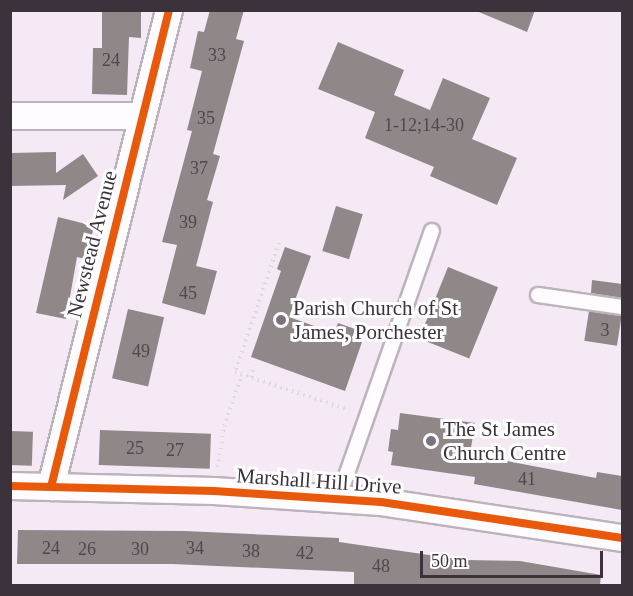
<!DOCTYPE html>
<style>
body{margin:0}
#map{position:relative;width:633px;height:596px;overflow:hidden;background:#f5e9f5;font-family:"Times New Roman",serif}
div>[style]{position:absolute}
.building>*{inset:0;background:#908789;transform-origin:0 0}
.path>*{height:4px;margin-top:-2px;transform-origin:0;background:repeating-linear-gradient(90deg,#dcd9dc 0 1.5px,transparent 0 6px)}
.roads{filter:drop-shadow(2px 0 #bdb3bd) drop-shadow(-2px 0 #bdb3bd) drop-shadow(0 2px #bdb3bd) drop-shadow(0 -2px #bdb3bd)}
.service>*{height:14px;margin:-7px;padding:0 7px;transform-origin:7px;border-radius:7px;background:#fefcfe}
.minor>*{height:26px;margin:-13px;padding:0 13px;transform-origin:13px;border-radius:13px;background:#fefcfe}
.cycleway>*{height:8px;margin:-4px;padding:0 4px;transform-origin:4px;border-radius:4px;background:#e8590c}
.dots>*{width:16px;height:16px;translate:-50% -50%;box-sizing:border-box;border:3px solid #fff;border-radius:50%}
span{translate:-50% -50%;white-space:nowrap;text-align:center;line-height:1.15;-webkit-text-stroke:6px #fff;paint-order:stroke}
.number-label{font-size:18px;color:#50474f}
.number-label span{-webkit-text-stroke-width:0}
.street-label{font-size:21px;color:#3b323c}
.poi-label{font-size:21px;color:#3b323c}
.left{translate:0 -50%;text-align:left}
.frame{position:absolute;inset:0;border:12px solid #3b323c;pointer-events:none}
.scale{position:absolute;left:420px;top:551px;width:183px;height:27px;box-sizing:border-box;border:3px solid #3b323c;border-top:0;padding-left:8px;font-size:18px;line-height:21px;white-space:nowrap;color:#3b323c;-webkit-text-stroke:4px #fff;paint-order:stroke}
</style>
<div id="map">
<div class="building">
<i style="clip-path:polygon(102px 10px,141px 10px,141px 38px,129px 37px,127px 95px,92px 94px,93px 48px,102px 48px)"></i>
<i style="clip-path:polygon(210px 10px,244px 10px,236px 39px,244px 41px,213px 154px,220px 156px,207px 200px,213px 202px,196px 266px,217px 271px,205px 315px,162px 303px,177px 245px,162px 242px,192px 131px,187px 130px,202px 71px,190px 68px,198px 31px,204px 32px)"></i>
<i style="clip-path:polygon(474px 10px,535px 10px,527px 32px)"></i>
<i style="clip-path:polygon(338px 42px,404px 70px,394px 95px,430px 110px,443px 78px,490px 98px,472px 139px,517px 158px,497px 205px,430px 176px,434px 167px,365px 138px,375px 112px,318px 89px)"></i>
<i style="clip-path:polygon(56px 152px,56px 173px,83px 154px,98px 176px,63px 200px,66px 185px,10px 186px,10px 153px)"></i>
<i style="left:336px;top:206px;width:28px;height:47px;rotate:17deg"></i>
<i style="clip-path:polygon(58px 217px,94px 226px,86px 259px,77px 257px,66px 319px,36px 313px)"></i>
<i style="clip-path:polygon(285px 247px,311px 256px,289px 317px,334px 333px,338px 323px,355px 329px,352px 338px,362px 342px,345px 391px,251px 357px,281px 271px,277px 269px)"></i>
<i style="left:448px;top:267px;width:54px;height:77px;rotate:22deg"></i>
<i style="clip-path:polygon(592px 280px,622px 284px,622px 298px,591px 293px)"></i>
<i style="left:128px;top:309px;width:37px;height:71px;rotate:13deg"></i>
<i style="left:589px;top:311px;width:33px;height:30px;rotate:9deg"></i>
<i style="clip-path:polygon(400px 413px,475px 423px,470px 454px,596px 478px,597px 472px,622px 476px,622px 510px,474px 484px,475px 477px,391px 465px,393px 452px,388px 451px,391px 429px,398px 430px)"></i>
<i style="left:100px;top:430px;width:111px;height:35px;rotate:2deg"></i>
<i style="left:10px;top:431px;width:23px;height:34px;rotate:2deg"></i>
<i style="clip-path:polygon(18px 530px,185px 531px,339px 538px,339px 542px,464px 560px,520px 561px,601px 575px,600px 585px,354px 585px,354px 572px,173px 564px,17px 564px)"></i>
</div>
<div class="path">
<i style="left:279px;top:243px;width:136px;rotate:108.8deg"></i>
<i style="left:235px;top:372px;width:120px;rotate:18.4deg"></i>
<i style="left:250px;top:377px;width:12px;rotate:-70deg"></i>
<i style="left:218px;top:467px;width:41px;rotate:-81.7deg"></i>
<i style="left:224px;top:426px;width:54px;rotate:-70.6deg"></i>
</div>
<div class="roads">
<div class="service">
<i style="left:538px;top:295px;width:85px;rotate:8.1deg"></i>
<i style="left:338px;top:499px;width:284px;rotate:-70.7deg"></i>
</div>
<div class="minor">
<i style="left:10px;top:116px;width:132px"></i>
<i style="left:10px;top:486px;width:204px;rotate:1.4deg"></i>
<i style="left:214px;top:491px;width:167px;rotate:3.8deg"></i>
<i style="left:381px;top:502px;width:244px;rotate:8.5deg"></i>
<i style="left:51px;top:487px;width:491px;rotate:-76.1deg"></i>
</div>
</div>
<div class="cycleway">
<i style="left:10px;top:486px;width:204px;rotate:1.4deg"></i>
<i style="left:214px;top:491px;width:167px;rotate:3.8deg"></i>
<i style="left:381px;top:502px;width:244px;rotate:8.5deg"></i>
<i style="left:51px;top:487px;width:491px;rotate:-76.1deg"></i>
</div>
<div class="dots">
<i style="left:281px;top:320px;background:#7c727d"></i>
<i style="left:431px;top:441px;background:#7c727d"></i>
</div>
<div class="number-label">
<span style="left:217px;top:55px">33</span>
<span style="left:111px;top:60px">24</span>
<span style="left:206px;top:118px">35</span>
<span style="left:424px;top:125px">1-12;14-30</span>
<span style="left:199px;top:168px">37</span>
<span style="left:188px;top:222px">39</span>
<span style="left:188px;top:293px">45</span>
<span style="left:605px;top:330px">3</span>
<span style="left:141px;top:351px">49</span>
<span style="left:135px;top:448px">25</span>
<span style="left:175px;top:450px">27</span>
<span style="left:527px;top:479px">41</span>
<span style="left:51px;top:548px">24</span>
<span style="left:195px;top:548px">34</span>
<span style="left:87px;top:549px">26</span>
<span style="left:140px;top:549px">30</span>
<span style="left:251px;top:551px">38</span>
<span style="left:305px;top:553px">42</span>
<span style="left:381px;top:566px">48</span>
</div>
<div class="street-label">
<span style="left:92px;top:244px;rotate:-76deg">Newstead Avenue</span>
<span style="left:319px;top:481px;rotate:4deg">Marshall Hill Drive</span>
</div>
<div class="poi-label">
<span class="left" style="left:293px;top:320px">Parish Church of St<br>James, Porchester</span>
<span class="left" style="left:443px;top:441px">The St James<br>Church Centre</span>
</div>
<div class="frame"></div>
<div class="scale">50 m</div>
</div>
